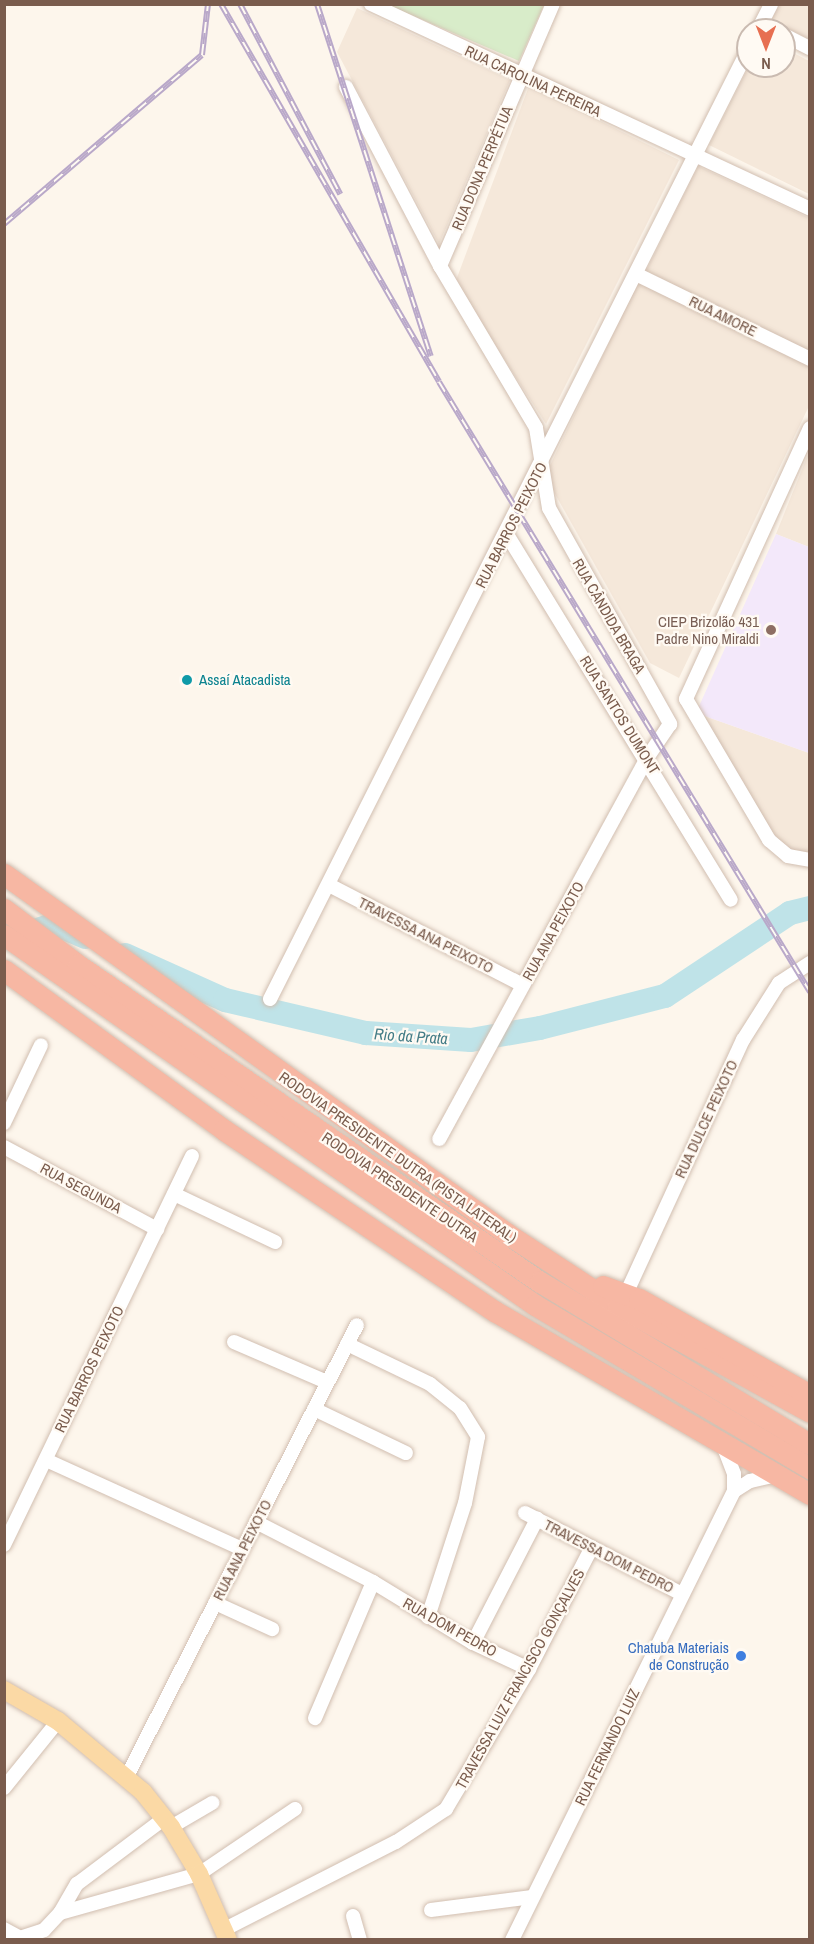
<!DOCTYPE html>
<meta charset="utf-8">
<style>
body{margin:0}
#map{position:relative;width:814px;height:1944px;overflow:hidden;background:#fdf6ec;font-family:"Archivo Narrow",sans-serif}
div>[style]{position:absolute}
.residential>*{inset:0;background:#f5e8da}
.education>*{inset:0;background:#f3e8fa}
.green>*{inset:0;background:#d8ecc9}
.river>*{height:24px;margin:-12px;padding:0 12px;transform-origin:12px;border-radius:12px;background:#bfe3e8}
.roads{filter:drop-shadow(0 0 2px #d1beb0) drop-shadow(0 0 2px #d1beb0)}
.minor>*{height:14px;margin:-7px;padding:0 7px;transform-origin:7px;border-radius:7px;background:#fff}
.major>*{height:18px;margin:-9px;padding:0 9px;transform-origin:9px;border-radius:9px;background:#fbd9a5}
.highway>*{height:21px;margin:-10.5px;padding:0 10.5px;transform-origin:10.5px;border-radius:10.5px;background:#f7b7a3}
.rail>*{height:6px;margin-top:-3px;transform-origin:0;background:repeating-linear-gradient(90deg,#fffaf3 0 11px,#b9a8c9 0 22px);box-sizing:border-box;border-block:2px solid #b9a8c9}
.dots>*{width:16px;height:16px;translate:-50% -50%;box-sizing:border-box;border:3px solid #fffaf3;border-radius:50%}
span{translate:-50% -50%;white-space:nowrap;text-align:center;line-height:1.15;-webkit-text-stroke:4.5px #fffaf3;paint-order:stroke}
.street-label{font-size:15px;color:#7a5c4d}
.education-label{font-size:15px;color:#785e54}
.right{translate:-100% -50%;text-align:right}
.culture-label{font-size:15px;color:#0d838f}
.left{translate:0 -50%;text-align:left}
.shop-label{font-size:15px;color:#366cbe}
.water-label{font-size:16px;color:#437c86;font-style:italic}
.frame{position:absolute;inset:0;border:6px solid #7a5c4d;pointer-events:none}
.north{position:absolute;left:736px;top:18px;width:60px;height:60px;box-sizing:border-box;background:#fffaf3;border:2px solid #cabbb1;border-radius:50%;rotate:180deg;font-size:16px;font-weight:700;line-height:24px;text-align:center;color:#7a5c4d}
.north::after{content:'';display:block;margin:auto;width:21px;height:27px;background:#e76f51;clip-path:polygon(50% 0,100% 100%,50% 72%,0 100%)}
</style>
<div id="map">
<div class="residential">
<i style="clip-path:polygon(776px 5px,809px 5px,809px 39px,769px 19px)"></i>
<i style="clip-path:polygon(357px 8px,510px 80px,439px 244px,337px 52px)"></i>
<i style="clip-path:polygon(784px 48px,809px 61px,809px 194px,709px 145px,749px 66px,784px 66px)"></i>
<i style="clip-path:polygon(529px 86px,679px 160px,546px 424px,455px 283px)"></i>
<i style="clip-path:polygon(698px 166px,809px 218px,809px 352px,646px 271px)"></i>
<i style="clip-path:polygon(638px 282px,809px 366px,809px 406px,679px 678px,650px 663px,545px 476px)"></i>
<i style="clip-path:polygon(809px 452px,809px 547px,776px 534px)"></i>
<i style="clip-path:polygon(696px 713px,809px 753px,809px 853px,797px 854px,778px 846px)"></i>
</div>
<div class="education">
<i style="clip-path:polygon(776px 534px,809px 547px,809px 753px,696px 713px)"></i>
</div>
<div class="green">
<i style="clip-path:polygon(388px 5px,544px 5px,519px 61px)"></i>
</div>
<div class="river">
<i style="left:14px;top:938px;width:43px;rotate:-18.9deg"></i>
<i style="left:55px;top:924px;width:33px;rotate:23deg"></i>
<i style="left:125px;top:955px;width:110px;rotate:24.2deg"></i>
<i style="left:225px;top:1000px;width:145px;rotate:13.2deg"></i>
<i style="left:366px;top:1033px;width:105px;rotate:3.8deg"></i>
<i style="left:471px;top:1040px;width:70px;rotate:-9.9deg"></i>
<i style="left:540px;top:1028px;width:129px;rotate:-14.4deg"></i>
<i style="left:665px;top:996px;width:150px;rotate:-33.6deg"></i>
<i style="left:790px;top:913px;width:21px;rotate:-14deg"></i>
</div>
<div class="roads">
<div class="minor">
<i style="left:371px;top:4px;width:485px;rotate:25deg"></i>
<i style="left:758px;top:30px;width:29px;rotate:-63deg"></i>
<i style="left:784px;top:35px;width:29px;rotate:27deg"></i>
<i style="left:346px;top:87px;width:202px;rotate:62.3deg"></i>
<i style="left:440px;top:266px;width:188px;rotate:59.3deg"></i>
<i style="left:536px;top:428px;width:81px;rotate:80.8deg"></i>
<i style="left:549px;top:508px;width:248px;rotate:60.7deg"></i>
<i style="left:670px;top:724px;width:41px;rotate:124.1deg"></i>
<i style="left:647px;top:758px;width:434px;rotate:118.6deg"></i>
<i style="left:440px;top:266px;width:285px;rotate:-66.7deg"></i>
<i style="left:636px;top:274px;width:194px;rotate:26deg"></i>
<i style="left:810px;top:428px;width:298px;rotate:114.6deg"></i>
<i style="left:686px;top:699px;width:164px;rotate:59.5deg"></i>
<i style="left:769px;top:840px;width:25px;rotate:40deg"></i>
<i style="left:788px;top:856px;width:22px;rotate:10deg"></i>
<i style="left:506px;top:533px;width:430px;rotate:58.5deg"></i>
<i style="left:329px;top:885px;width:218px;rotate:27.3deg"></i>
<i style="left:270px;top:999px;width:1063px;rotate:-63.27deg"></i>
<i style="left:4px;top:1123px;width:86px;rotate:-64.6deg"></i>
<i style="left:4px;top:1147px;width:174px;rotate:28.2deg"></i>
<i style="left:174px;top:1194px;width:112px;rotate:25.4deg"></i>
<i style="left:626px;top:1294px;width:280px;rotate:-65.3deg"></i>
<i style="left:743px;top:1040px;width:67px;rotate:-57.7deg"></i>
<i style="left:779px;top:983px;width:37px;rotate:-33deg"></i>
<i style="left:234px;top:1342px;width:101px;rotate:23.3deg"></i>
<i style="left:347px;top:1344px;width:92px;rotate:25.7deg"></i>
<i style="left:430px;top:1384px;width:38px;rotate:39deg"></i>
<i style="left:460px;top:1408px;width:34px;rotate:58deg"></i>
<i style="left:478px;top:1437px;width:67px;rotate:101.1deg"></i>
<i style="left:465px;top:1503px;width:120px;rotate:108deg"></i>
<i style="left:314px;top:1409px;width:102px;rotate:25.6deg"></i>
<i style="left:723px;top:1445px;width:31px;rotate:69deg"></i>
<i style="left:734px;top:1474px;width:17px;rotate:90deg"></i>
<i style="left:46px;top:1460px;width:215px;rotate:24.4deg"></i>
<i style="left:525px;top:1513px;width:174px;rotate:27.3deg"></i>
<i style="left:256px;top:1522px;width:131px;rotate:27.1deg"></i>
<i style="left:373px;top:1582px;width:148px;rotate:113.1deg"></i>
<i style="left:4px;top:1545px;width:432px;rotate:-64.2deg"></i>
<i style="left:373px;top:1582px;width:117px;rotate:31.4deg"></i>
<i style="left:473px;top:1643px;width:62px;rotate:24.9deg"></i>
<i style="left:215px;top:1603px;width:63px;rotate:24.5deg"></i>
<i style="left:473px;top:1643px;width:140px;rotate:-62.7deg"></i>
<i style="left:127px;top:1776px;width:506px;rotate:-62.98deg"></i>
<i style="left:4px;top:1788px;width:86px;rotate:-51.1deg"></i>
<i style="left:171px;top:1827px;width:48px;rotate:-30.3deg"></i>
<i style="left:431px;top:1910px;width:102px;rotate:-7.3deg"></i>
<i style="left:60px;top:1913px;width:144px;rotate:-15.7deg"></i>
<i style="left:199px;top:1874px;width:116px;rotate:-34.1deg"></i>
<i style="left:353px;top:1916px;width:25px;rotate:74deg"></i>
<i style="left:4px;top:1929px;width:18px;rotate:29deg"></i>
<i style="left:20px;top:1938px;width:25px;rotate:-18deg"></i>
<i style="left:44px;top:1930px;width:23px;rotate:-47deg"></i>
<i style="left:60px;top:1913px;width:34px;rotate:-60deg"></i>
<i style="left:77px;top:1884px;width:110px;rotate:-36.9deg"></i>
<i style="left:225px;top:1929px;width:192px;rotate:-27deg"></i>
<i style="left:396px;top:1842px;width:60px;rotate:-33.4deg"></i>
<i style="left:446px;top:1809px;width:163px;rotate:-59.3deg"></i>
<i style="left:529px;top:1669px;width:137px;rotate:-62.7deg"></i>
<i style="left:512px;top:1940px;width:501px;rotate:-63.69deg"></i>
<i style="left:734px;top:1491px;width:19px;rotate:-32deg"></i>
<i style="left:750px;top:1481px;width:26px;rotate:-13deg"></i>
</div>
<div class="major">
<i style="left:4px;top:1690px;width:62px;rotate:29.9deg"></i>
<i style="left:58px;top:1721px;width:111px;rotate:39.9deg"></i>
<i style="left:143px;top:1792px;width:45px;rotate:51.3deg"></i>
<i style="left:171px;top:1827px;width:55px;rotate:59.2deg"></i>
<i style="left:199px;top:1874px;width:72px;rotate:66.3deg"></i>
</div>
<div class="highway">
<i style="left:4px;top:874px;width:621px;rotate:35.56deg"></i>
<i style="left:509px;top:1235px;width:130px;rotate:33.1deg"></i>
<i style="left:618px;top:1306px;width:219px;rotate:28.9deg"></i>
<i style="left:4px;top:909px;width:93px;rotate:37.1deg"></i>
<i style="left:78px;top:965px;width:560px;rotate:34.46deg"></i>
<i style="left:540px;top:1282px;width:315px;rotate:31deg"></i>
<i style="left:4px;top:935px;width:647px;rotate:34.87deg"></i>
<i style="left:535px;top:1305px;width:320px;rotate:30.7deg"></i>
<i style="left:4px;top:970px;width:272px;rotate:36deg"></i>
<i style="left:224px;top:1130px;width:327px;rotate:33.8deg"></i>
<i style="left:496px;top:1312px;width:363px;rotate:30.1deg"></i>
<i style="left:603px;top:1286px;width:38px;rotate:20deg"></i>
<i style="left:639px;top:1299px;width:196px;rotate:29.3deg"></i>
</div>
</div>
<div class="rail">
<i style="left:221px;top:4px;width:436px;rotate:60deg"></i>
<i style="left:439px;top:382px;width:714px;rotate:58.69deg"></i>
<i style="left:240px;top:4px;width:215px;rotate:62.2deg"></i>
<i style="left:317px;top:4px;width:370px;rotate:72.1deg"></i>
<i style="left:4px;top:224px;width:260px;rotate:-40.5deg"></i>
<i style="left:202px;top:55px;width:51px;rotate:-83.3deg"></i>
</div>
<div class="dots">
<i style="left:771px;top:630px;background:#8d6e63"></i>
<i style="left:187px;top:680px;background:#0f9aa8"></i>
<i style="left:741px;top:1656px;background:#3f7fe0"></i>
</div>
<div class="street-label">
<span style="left:533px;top:81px;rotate:25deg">RUA CAROLINA PEREIRA</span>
<span style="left:482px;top:168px;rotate:-67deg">RUA DONA PERPÉTUA</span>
<span style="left:723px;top:316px;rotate:26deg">RUA AMORE</span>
<span style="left:511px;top:525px;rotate:-63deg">RUA BARROS PEIXOTO</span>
<span style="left:609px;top:616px;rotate:60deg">RUA CÂNDIDA BRAGA</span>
<span style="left:620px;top:715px;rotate:58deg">RUA SANTOS DUMONT</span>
<span style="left:553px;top:931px;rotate:-61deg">RUA ANA PEIXOTO</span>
<span style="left:426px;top:935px;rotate:27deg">TRAVESSA ANA PEIXOTO</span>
<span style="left:706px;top:1119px;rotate:-65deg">RUA DULCE PEIXOTO</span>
<span style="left:398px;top:1157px;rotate:35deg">RODOVIA PRESIDENTE DUTRA (PISTA LATERAL)</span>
<span style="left:400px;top:1187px;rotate:34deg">RODOVIA PRESIDENTE DUTRA</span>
<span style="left:81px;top:1188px;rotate:28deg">RUA SEGUNDA</span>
<span style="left:89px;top:1369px;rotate:-64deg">RUA BARROS PEIXOTO</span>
<span style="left:242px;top:1550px;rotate:-63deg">RUA ANA PEIXOTO</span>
<span style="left:609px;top:1556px;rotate:27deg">TRAVESSA DOM PEDRO</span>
<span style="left:450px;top:1627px;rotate:29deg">RUA DOM PEDRO</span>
<span style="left:520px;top:1679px;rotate:-61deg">TRAVESSA LUIZ FRANCISCO GONÇALVES</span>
<span style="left:607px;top:1747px;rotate:-64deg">RUA FERNANDO LUIZ</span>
</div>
<div class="education-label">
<span class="right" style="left:759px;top:630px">CIEP Brizolão 431<br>Padre Nino Miraldi</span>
</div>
<div class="culture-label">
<span class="left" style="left:199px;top:680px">Assaí Atacadista</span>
</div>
<div class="shop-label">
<span class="right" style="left:729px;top:1656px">Chatuba Materiais<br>de Construção</span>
</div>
<div class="water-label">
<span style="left:411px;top:1036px;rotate:4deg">Rio da Prata</span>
</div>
<div class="frame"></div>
<div class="north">N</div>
</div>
